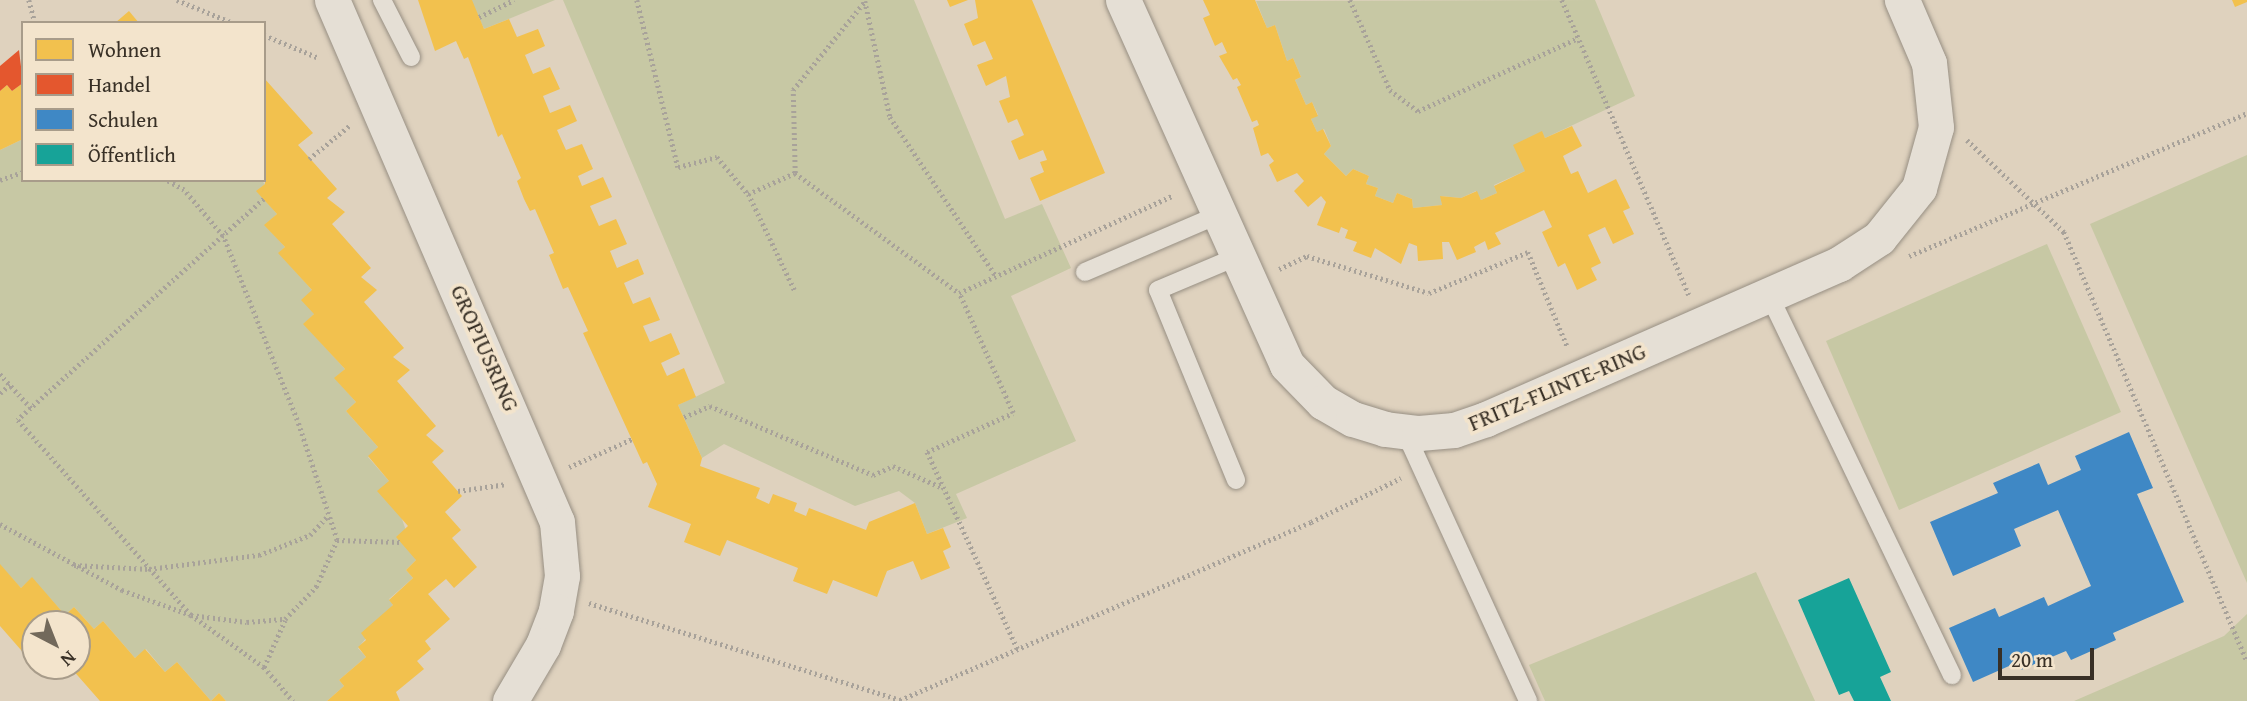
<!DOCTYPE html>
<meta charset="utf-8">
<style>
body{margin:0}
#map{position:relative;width:2247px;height:701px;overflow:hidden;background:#dfd2be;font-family:"Gentium Book Plus",serif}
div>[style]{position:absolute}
.green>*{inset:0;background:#c7c8a4}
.homes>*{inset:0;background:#f2c14e}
.shops>*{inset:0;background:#e4572e}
.schools>*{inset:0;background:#3f88c5}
.public>*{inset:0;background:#17a398}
.path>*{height:4.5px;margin-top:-2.25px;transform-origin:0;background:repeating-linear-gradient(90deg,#a8a29a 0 2px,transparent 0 5.5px)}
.roads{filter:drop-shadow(0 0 2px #978f83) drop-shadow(0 0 2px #978f83)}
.service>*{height:18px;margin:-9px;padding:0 9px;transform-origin:9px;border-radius:9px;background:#e5dfd5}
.minor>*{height:35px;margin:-17.5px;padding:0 17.5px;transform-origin:17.5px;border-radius:17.5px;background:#e5dfd5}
span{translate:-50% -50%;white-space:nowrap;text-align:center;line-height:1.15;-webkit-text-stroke:7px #f3e4cc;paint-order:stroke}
.street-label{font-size:23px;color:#383026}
.legend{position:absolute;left:21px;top:21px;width:245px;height:161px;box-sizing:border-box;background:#f3e4cc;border:2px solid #a89c8a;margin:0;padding:9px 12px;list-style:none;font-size:21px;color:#383026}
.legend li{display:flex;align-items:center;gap:14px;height:35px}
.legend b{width:35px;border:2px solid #a89c8a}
.north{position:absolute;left:21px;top:610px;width:70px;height:70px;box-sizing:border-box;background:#f3e4cc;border:2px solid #a89c8a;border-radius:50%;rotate:138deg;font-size:19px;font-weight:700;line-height:28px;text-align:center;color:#383026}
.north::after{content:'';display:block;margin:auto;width:24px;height:32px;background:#72695b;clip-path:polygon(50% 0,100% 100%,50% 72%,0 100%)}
.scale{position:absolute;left:1998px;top:648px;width:96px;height:32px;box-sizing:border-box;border:4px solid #383026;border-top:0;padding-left:9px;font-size:21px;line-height:24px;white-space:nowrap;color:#383026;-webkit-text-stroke:5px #f3e4cc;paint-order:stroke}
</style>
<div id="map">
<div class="green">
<i style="clip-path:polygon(471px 0,555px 0,484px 29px)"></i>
<i style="clip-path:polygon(563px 0,914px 0,1005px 219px,1042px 204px,1071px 268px,1011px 296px,1076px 441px,956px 494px,967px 518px,927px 534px,915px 503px,899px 491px,855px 506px,724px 444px,702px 458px,678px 405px,725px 383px)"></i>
<i style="clip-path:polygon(1595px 0,1635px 96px,1545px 138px,1542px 132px,1525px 171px,1494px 185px,1497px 193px,1481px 200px,1476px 191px,1461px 198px,1441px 196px,1442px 205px,1413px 208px,1412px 199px,1397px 193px,1393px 203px,1375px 196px,1378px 188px,1366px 184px,1369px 176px,1353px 169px,1346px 176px,1324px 154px,1331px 146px,1324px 129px,1317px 132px,1311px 119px,1318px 115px,1312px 102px,1306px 105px,1295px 80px,1301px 77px,1293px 58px,1287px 61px,1275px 25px,1267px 28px,1256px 1px)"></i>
<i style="clip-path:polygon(23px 139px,23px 180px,261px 180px,265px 184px,257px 191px,277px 214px,265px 225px,285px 247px,279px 253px,312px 290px,314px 314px,304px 324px,345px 369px,335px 378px,356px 402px,346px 411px,378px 447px,368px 457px,389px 481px,416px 560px,406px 570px,413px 578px,389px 599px,393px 605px,358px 648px,366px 657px,339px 680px,344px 686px,327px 701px,226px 701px,219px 693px,211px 701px,177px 662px,165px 672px,146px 649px,135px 658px,103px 621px,94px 629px,74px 607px,65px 615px,32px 578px,21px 588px,0 565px,0 150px)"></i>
<i style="clip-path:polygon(2247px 155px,2247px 583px,2090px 224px)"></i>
<i style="clip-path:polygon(2047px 244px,2121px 412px,1899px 510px,1826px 341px)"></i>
<i style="clip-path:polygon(1756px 572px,1815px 701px,1545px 701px,1529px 665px)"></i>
<i style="clip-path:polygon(2247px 614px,2247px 701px,2074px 701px,2224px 636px)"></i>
</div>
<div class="homes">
<i style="clip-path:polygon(418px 0,472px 0,484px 29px,509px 19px,517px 37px,538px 29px,545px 46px,525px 55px,533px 74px,550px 67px,560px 89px,543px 96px,550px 113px,570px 105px,577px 121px,557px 130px,566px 150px,582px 144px,593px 169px,578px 176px,582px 186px,603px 177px,612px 197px,590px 206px,599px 226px,616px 219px,627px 244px,610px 251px,617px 268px,638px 259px,644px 274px,624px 283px,633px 304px,650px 297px,660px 320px,643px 326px,650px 342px,671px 333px,680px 354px,661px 363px,667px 376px,684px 368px,696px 397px,678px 405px,702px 458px,700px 466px,760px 488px,756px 498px,769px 504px,773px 494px,797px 503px,794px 511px,806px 516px,809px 508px,866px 530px,869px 522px,915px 503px,927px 534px,943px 528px,951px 547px,943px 551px,950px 568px,921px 580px,913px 561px,887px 571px,877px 597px,833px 580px,827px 594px,793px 581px,798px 568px,727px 540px,720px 556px,684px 542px,691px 524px,648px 507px,657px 484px,647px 462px,643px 464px,583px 333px,588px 331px,568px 287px,563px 289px,549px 255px,554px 253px,535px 209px,530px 211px,524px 199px,517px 181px,521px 178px,502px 134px,498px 137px,468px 57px,464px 59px,456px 41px,435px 51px)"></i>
<i style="clip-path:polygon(947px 0,968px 0,950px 7px)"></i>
<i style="clip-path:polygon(975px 0,1032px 0,1105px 173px,1040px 201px,1030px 178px,1044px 172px,1040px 162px,1047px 160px,1043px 150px,1019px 160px,1011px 141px,1024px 135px,1017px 119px,1008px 123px,999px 101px,1010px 97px,1006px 76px,986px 86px,977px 65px,993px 59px,985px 41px,973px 46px,964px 24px,978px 18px)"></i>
<i style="clip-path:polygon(1203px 0,1255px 0,1267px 28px,1275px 25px,1287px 61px,1293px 58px,1301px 77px,1295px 80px,1306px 105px,1312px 102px,1318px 116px,1311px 119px,1317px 132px,1323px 129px,1331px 146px,1324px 154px,1346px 176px,1353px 169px,1369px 176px,1366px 184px,1378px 188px,1375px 196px,1393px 203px,1397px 193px,1412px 199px,1413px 208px,1442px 205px,1440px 196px,1461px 198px,1477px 191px,1481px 200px,1497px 193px,1494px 186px,1525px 171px,1513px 145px,1542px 131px,1545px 138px,1572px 126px,1582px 146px,1563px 156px,1571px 174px,1578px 171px,1588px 193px,1616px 179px,1630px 208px,1623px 211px,1634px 234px,1613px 244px,1605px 227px,1588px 235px,1601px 263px,1591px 268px,1597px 280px,1577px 290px,1565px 263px,1558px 267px,1542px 232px,1552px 227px,1544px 210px,1495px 233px,1501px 244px,1488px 250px,1485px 241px,1474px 247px,1476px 252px,1457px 260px,1449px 242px,1442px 242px,1443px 259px,1418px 261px,1417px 246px,1409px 243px,1401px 264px,1375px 248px,1371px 258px,1353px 251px,1357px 242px,1345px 238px,1348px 230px,1341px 227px,1339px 233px,1317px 225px,1326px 202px,1321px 196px,1308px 207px,1294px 191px,1304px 181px,1297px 173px,1277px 182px,1269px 165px,1274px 161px,1268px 153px,1261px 156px,1253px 128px,1259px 125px,1257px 120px,1252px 122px,1237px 87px,1241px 85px,1237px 78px,1233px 80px,1219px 56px,1227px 53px,1222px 42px,1215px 46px,1203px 18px,1210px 15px)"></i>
<i style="clip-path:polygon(2232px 0,2247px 0,2247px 2px,2235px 7px)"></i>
<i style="clip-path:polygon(129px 11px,139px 23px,115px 23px)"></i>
<i style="clip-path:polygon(264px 78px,313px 133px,298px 145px,337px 189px,327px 198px,345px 212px,332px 224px,371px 268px,361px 277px,377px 290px,364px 302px,404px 348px,393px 357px,410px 370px,397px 381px,436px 426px,426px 435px,444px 451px,432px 462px,462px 496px,445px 512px,461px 530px,452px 538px,477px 567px,454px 588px,446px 579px,428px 594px,450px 619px,425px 641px,431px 649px,417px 661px,424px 669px,396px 692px,400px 701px,327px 701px,344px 686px,339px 680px,366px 657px,358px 647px,366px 640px,361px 633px,393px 605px,389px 600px,413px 578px,406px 570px,416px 560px,396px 537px,408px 526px,377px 491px,389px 481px,368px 456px,378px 447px,346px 411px,356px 402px,334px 378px,345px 369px,303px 324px,314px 314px,301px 300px,312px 290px,278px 253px,285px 247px,264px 225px,277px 214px,256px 191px,265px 184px)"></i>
<i style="clip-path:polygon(23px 83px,23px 139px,0 150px,0 91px,7px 85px,12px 91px)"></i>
<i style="clip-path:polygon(0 564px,21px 588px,32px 577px,65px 615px,74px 607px,94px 629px,103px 621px,135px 658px,145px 649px,165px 672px,177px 662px,211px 701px,219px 693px,226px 701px,100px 701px,71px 668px,62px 676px,53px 666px,77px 666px,77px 624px,35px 624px,35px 666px,0 626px)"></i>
</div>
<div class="shops">
<i style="clip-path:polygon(19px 50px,23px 83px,12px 91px,7px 85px,0 91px,0 66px)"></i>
</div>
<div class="schools">
<i style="clip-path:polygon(2129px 432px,2153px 488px,2137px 494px,2184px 602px,2113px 633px,2116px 640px,2071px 660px,2066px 651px,2021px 670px,2018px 662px,1973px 682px,1949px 628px,1995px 608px,1999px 617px,2044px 597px,2048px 606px,2091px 586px,2058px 510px,2014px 529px,2021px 546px,1953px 576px,1930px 522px,1998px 493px,1993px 483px,2039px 463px,2048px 485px,2081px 470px,2075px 456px)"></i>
</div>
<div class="public">
<i style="clip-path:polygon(1849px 578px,1891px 672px,1880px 677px,1891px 701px,1854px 701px,1849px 691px,1839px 695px,1798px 600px)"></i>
</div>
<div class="path">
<i style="left:29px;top:0;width:24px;rotate:75deg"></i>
<i style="left:177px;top:0;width:61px;rotate:22.3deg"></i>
<i style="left:637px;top:0;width:172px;rotate:76.2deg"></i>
<i style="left:678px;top:167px;width:40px;rotate:-14.4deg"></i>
<i style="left:717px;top:157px;width:48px;rotate:50deg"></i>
<i style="left:1350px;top:0;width:98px;rotate:66deg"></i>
<i style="left:1390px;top:90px;width:35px;rotate:37deg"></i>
<i style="left:1418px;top:111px;width:176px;rotate:-24.5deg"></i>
<i style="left:1562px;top:0;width:321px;rotate:66.7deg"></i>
<i style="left:865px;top:1px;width:119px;rotate:77.8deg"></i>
<i style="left:890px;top:117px;width:191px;rotate:56.3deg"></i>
<i style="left:479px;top:17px;width:39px;rotate:-26deg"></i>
<i style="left:264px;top:35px;width:60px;rotate:22.7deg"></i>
<i style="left:1967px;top:140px;width:134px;rotate:43.5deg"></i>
<i style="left:2064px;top:232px;width:467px;rotate:66.9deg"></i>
<i style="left:309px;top:159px;width:52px;rotate:-39.5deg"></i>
<i style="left:795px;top:173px;width:203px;rotate:36.2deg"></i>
<i style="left:0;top:180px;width:24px;rotate:-19deg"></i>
<i style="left:264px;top:199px;width:331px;rotate:138.1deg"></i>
<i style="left:18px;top:420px;width:261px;rotate:48.4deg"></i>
<i style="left:191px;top:615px;width:90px;rotate:35.5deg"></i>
<i style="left:264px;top:667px;width:45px;rotate:49.5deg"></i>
<i style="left:1909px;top:256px;width:367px;rotate:-22.9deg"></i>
<i style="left:1279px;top:269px;width:31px;rotate:-25deg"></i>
<i style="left:1307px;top:256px;width:127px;rotate:16.9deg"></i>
<i style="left:1429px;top:293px;width:107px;rotate:-22.5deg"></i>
<i style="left:1528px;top:252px;width:104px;rotate:67.4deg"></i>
<i style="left:794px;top:290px;width:106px;rotate:-115.6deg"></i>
<i style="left:748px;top:194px;width:51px;rotate:-24.1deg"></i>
<i style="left:795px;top:173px;width:83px;rotate:-91.4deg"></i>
<i style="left:793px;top:90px;width:114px;rotate:-51deg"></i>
<i style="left:0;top:374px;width:47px;rotate:47.6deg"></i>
<i style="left:0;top:393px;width:13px;rotate:-39deg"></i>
<i style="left:684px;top:417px;width:28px;rotate:-23deg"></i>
<i style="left:710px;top:406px;width:177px;rotate:22.9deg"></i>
<i style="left:873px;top:475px;width:22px;rotate:-24deg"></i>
<i style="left:893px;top:466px;width:55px;rotate:23.7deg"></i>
<i style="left:569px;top:467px;width:69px;rotate:-24deg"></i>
<i style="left:458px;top:491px;width:49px;rotate:-8.1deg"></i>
<i style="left:0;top:524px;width:139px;rotate:28.4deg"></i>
<i style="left:122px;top:590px;width:73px;rotate:19.9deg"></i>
<i style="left:191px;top:615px;width:56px;rotate:7.1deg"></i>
<i style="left:247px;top:622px;width:38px;rotate:-5deg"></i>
<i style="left:285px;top:619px;width:45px;rotate:-45.9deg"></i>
<i style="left:316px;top:587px;width:51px;rotate:-65.9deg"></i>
<i style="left:337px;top:540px;width:126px;rotate:-108.4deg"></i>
<i style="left:297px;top:420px;width:198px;rotate:-111.9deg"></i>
<i style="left:223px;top:236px;width:60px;rotate:-130.3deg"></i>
<i style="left:184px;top:190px;width:21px;rotate:-151deg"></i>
<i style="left:337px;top:540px;width:64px;rotate:1.8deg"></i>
<i style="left:74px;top:565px;width:75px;rotate:3.1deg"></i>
<i style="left:149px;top:569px;width:111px;rotate:-7.3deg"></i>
<i style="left:259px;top:555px;width:55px;rotate:-21.4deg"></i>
<i style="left:310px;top:535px;width:25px;rotate:-47deg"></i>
<i style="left:589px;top:603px;width:326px;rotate:17.3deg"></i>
<i style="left:900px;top:700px;width:448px;rotate:-23.4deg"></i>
<i style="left:1311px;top:522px;width:100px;rotate:-26.1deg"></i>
<i style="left:1017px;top:649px;width:217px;rotate:-114.6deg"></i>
<i style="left:927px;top:452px;width:94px;rotate:-24.4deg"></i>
<i style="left:1013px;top:413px;width:132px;rotate:-114.2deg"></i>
<i style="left:959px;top:293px;width:236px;rotate:-24.5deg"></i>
<i style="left:264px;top:667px;width:51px;rotate:-65.9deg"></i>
</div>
<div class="roads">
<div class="service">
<i style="left:382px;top:0;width:64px;rotate:63deg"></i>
<i style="left:1085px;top:272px;width:145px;rotate:-23.2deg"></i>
<i style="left:1769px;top:295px;width:422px;rotate:64.3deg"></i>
<i style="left:1405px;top:432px;width:296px;rotate:65.4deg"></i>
<i style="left:1236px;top:480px;width:205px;rotate:-112.3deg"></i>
<i style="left:1158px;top:290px;width:85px;rotate:-22.9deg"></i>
</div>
<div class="minor">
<i style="left:332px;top:0;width:568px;rotate:66.68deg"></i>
<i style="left:557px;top:522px;width:54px;rotate:84.7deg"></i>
<i style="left:562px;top:576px;width:36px;rotate:100deg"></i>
<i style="left:556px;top:611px;width:36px;rotate:111deg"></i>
<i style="left:543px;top:645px;width:65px;rotate:120.5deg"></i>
<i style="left:1123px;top:0;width:400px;rotate:65.8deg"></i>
<i style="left:1287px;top:365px;width:52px;rotate:45.8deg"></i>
<i style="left:1323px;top:402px;width:34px;rotate:30deg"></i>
<i style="left:1353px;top:419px;width:34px;rotate:17deg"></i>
<i style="left:1385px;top:429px;width:34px;rotate:7deg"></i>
<i style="left:1419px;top:433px;width:35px;rotate:-5deg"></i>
<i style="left:1454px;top:430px;width:34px;rotate:-19deg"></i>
<i style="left:1486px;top:419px;width:386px;rotate:-23.7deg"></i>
<i style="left:1839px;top:264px;width:48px;rotate:-33deg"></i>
<i style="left:1879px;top:238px;width:64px;rotate:-51.3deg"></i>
<i style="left:1919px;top:188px;width:63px;rotate:-74.4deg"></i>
<i style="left:1936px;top:127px;width:64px;rotate:-96.2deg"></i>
<i style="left:1929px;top:63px;width:69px;rotate:-113.2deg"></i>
</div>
</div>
<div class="street-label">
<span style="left:485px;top:348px;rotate:66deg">GROPIUSRING</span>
<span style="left:1557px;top:387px;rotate:-23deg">FRITZ-FLINTE-RING</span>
</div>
<ul class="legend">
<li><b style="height:19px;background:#f2c14e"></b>Wohnen</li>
<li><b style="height:19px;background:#e4572e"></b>Handel</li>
<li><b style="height:19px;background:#3f88c5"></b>Schulen</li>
<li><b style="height:19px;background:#17a398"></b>Öffentlich</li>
</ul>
<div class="north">N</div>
<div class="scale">20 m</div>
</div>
